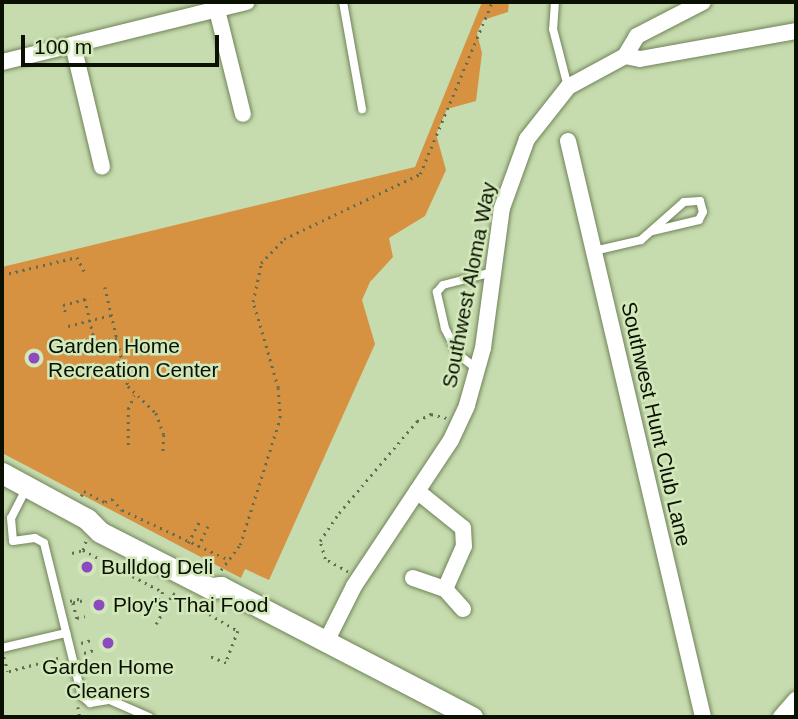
<!DOCTYPE html>
<style>
body{margin:0}
#map{position:relative;width:798px;height:719px;overflow:hidden;background:#c6dbae;font-family:Arial,sans-serif}
div>[style]{position:absolute}
.green>*{inset:0;background:#d69241}
.path>*{height:2.5px;margin-top:-1.25px;transform-origin:0;background:repeating-linear-gradient(90deg,#5f6d51 0 2px,transparent 0 7px)}
.roads{filter:drop-shadow(0 0 2px #708359) drop-shadow(0 0 2px #708359)}
.service>*{height:8px;margin:-4px;padding:0 4px;transform-origin:4px;border-radius:4px;background:#fff}
.minor>*{height:16px;margin:-8px;padding:0 8px;transform-origin:8px;border-radius:8px;background:#fff}
.secondary>*{height:21px;margin:-10.5px;padding:0 10.5px;transform-origin:10.5px;border-radius:10.5px;background:#fff}
.dots>*{width:19px;height:19px;translate:-50% -50%;box-sizing:border-box;border:4px solid #d3e8ba;border-radius:50%}
span{translate:-50% -50%;white-space:nowrap;text-align:center;line-height:1.15;-webkit-text-stroke:5px #d3e8ba;paint-order:stroke}
.street-label{font-size:21px;color:#0a1103}
.poi-label{font-size:21px;color:#0a1103}
.left{translate:0 -50%;text-align:left}
.frame{position:absolute;inset:0;border:4px solid #0a1103;pointer-events:none}
.scale{position:absolute;left:21px;top:35px;width:198px;height:32px;box-sizing:border-box;border:4px solid #0a1103;border-top:0;padding-left:9px;font-size:21px;line-height:24px;white-space:nowrap;color:#0a1103;-webkit-text-stroke:5px #d3e8ba;paint-order:stroke}
</style>
<div id="map">
<div class="green">
<i style="clip-path:polygon(482px 2px,509px 2px,508px 12px,483px 20px,477px 33px,482px 53px,476px 101px,447px 109px,436px 134px,446px 170px,425px 216px,389px 238px,393px 257px,370px 282px,362px 300px,375px 344px,269px 580px,245px 569px,241px 578px,2px 453px,2px 267px,415px 167px)"></i>
</div>
<div class="path">
<i style="left:2px;top:275px;width:77px;rotate:-13.5deg"></i>
<i style="left:77px;top:257px;width:16px;rotate:63deg"></i>
<i style="left:105px;top:287px;width:102px;rotate:76.9deg"></i>
<i style="left:128px;top:386px;width:39px;rotate:44deg"></i>
<i style="left:156px;top:413px;width:23px;rotate:70deg"></i>
<i style="left:164px;top:435px;width:20px;rotate:93deg"></i>
<i style="left:85px;top:299px;width:45px;rotate:77.2deg"></i>
<i style="left:65px;top:312px;width:7px;rotate:-106deg"></i>
<i style="left:63px;top:305px;width:28px;rotate:-15deg"></i>
<i style="left:68px;top:326px;width:44px;rotate:-14.3deg"></i>
<i style="left:74px;top:348px;width:44px;rotate:-13.1deg"></i>
<i style="left:128px;top:445px;width:36px;rotate:-90deg"></i>
<i style="left:128px;top:409px;width:15px;rotate:-67deg"></i>
<i style="left:81px;top:496px;width:6px;rotate:-59deg"></i>
<i style="left:84px;top:491px;width:24px;rotate:28deg"></i>
<i style="left:105px;top:502px;width:8px;rotate:-23deg"></i>
<i style="left:112px;top:499px;width:15px;rotate:48deg"></i>
<i style="left:122px;top:510px;width:116px;rotate:25deg"></i>
<i style="left:188px;top:543px;width:24px;rotate:-62deg"></i>
<i style="left:198px;top:547px;width:23px;rotate:-65deg"></i>
<i style="left:83px;top:550px;width:90px;rotate:27.7deg"></i>
<i style="left:163px;top:592px;width:17px;rotate:107deg"></i>
<i style="left:158px;top:608px;width:5px;rotate:22deg"></i>
<i style="left:72px;top:553px;width:11px;rotate:-15deg"></i>
<i style="left:83px;top:550px;width:10px;rotate:-73deg"></i>
<i style="left:221px;top:570px;width:31px;rotate:-53deg"></i>
<i style="left:240px;top:545px;width:133px;rotate:-72.5deg"></i>
<i style="left:280px;top:418px;width:30px;rotate:-94deg"></i>
<i style="left:278px;top:388px;width:90px;rotate:-106.2deg"></i>
<i style="left:253px;top:302px;width:40px;rotate:-78deg"></i>
<i style="left:261px;top:263px;width:33px;rotate:-46deg"></i>
<i style="left:284px;top:239px;width:151px;rotate:-25.5deg"></i>
<i style="left:420px;top:174px;width:186px;rotate:-67.3deg"></i>
<i style="left:348px;top:572px;width:26px;rotate:-151deg"></i>
<i style="left:325px;top:559px;width:19px;rotate:-106deg"></i>
<i style="left:320px;top:541px;width:34px;rotate:-56deg"></i>
<i style="left:339px;top:513px;width:121px;rotate:-49.7deg"></i>
<i style="left:417px;top:421px;width:16px;rotate:-27deg"></i>
<i style="left:431px;top:414px;width:16px;rotate:14deg"></i>
<i style="left:173px;top:593px;width:75px;rotate:30.3deg"></i>
<i style="left:238px;top:631px;width:34px;rotate:111deg"></i>
<i style="left:226px;top:663px;width:18px;rotate:-158deg"></i>
<i style="left:70px;top:601px;width:12px;rotate:-14deg"></i>
<i style="left:82px;top:601px;width:9px;rotate:167deg"></i>
<i style="left:73px;top:603px;width:16px;rotate:75deg"></i>
<i style="left:77px;top:618px;width:8px;rotate:-14deg"></i>
<i style="left:156px;top:624px;width:35px;rotate:-61deg"></i>
<i style="left:81px;top:643px;width:10px;rotate:-17deg"></i>
<i style="left:84px;top:653px;width:10px;rotate:-17deg"></i>
<i style="left:4px;top:657px;width:15px;rotate:74deg"></i>
<i style="left:2px;top:673px;width:62px;rotate:-14.9deg"></i>
<i style="left:106px;top:673px;width:3px;rotate:18deg"></i>
<i style="left:78px;top:707px;width:10px;rotate:79deg"></i>
</div>
<div class="roads">
<div class="service">
<i style="left:343px;top:2px;width:109px;rotate:79.9deg"></i>
<i style="left:555px;top:2px;width:27px;rotate:94deg"></i>
<i style="left:553px;top:29px;width:60px;rotate:75.5deg"></i>
<i style="left:594px;top:251px;width:48px;rotate:-13.2deg"></i>
<i style="left:641px;top:240px;width:57px;rotate:-41.5deg"></i>
<i style="left:684px;top:202px;width:16px;rotate:-4deg"></i>
<i style="left:700px;top:201px;width:11px;rotate:75deg"></i>
<i style="left:703px;top:212px;width:9px;rotate:117deg"></i>
<i style="left:699px;top:220px;width:47px;rotate:166.6deg"></i>
<i style="left:477px;top:369px;width:24px;rotate:-142deg"></i>
<i style="left:458px;top:354px;width:29px;rotate:-117deg"></i>
<i style="left:445px;top:328px;width:37px;rotate:-103deg"></i>
<i style="left:437px;top:292px;width:9px;rotate:-49deg"></i>
<i style="left:443px;top:285px;width:52px;rotate:-14.6deg"></i>
<i style="left:27px;top:487px;width:35px;rotate:117deg"></i>
<i style="left:11px;top:518px;width:23px;rotate:85deg"></i>
<i style="left:13px;top:541px;width:22px;rotate:-8deg"></i>
<i style="left:35px;top:538px;width:10px;rotate:29deg"></i>
<i style="left:44px;top:543px;width:158px;rotate:76.1deg"></i>
<i style="left:82px;top:696px;width:11px;rotate:41deg"></i>
<i style="left:90px;top:703px;width:20px;rotate:-9deg"></i>
<i style="left:110px;top:700px;width:43px;rotate:23.6deg"></i>
<i style="left:2px;top:648px;width:66px;rotate:-13.2deg"></i>
</div>
<div class="minor">
<i style="left:217px;top:10px;width:107px;rotate:76deg"></i>
<i style="left:73px;top:45px;width:125px;rotate:76.6deg"></i>
<i style="left:625px;top:56px;width:15px;rotate:11deg"></i>
<i style="left:640px;top:59px;width:158px;rotate:-10.2deg"></i>
<i style="left:2px;top:62px;width:252px;rotate:-13.8deg"></i>
<i style="left:568px;top:141px;width:592px;rotate:76.81deg"></i>
<i style="left:417px;top:491px;width:59px;rotate:38.8deg"></i>
<i style="left:463px;top:528px;width:18px;rotate:87deg"></i>
<i style="left:464px;top:546px;width:47px;rotate:113.8deg"></i>
<i style="left:413px;top:578px;width:34px;rotate:19deg"></i>
<i style="left:445px;top:589px;width:27px;rotate:48deg"></i>
<i style="left:327px;top:640px;width:60px;rotate:-63.4deg"></i>
<i style="left:354px;top:586px;width:175px;rotate:-56.4deg"></i>
<i style="left:451px;top:440px;width:38px;rotate:-65deg"></i>
<i style="left:467px;top:405px;width:59px;rotate:-74.3deg"></i>
<i style="left:483px;top:348px;width:141px;rotate:-82.3deg"></i>
<i style="left:502px;top:208px;width:73px;rotate:-70.1deg"></i>
<i style="left:527px;top:139px;width:66px;rotate:-51.7deg"></i>
<i style="left:568px;top:87px;width:65px;rotate:-28.5deg"></i>
<i style="left:625px;top:56px;width:23px;rotate:-59deg"></i>
<i style="left:637px;top:36px;width:74px;rotate:-27.3deg"></i>
<i style="left:781px;top:717px;width:23px;rotate:-49deg"></i>
</div>
<div class="secondary">
<i style="left:2px;top:473px;width:97px;rotate:28.4deg"></i>
<i style="left:87px;top:519px;width:18px;rotate:45deg"></i>
<i style="left:100px;top:532px;width:123px;rotate:27deg"></i>
<i style="left:210px;top:588px;width:11px;rotate:-5deg"></i>
<i style="left:221px;top:587px;width:283px;rotate:27.4deg"></i>
</div>
</div>
<div class="dots">
<i style="left:34px;top:358px;background:#8d4abf"></i>
<i style="left:87px;top:567px;background:#8d4abf"></i>
<i style="left:99px;top:605px;background:#8d4abf"></i>
<i style="left:108px;top:643px;background:#8d4abf"></i>
</div>
<div class="street-label">
<span style="left:469px;top:285px;rotate:-79deg">Southwest Aloma Way</span>
<span style="left:656px;top:424px;rotate:77deg">Southwest Hunt Club Lane</span>
</div>
<div class="poi-label">
<span class="left" style="left:48px;top:358px">Garden Home<br>Recreation Center</span>
<span class="left" style="left:101px;top:567px">Bulldog Deli</span>
<span class="left" style="left:113px;top:605px">Ploy's Thai Food</span>
<span style="left:108px;top:679px">Garden Home<br>Cleaners</span>
</div>
<div class="frame"></div>
<div class="scale">100 m</div>
</div>
